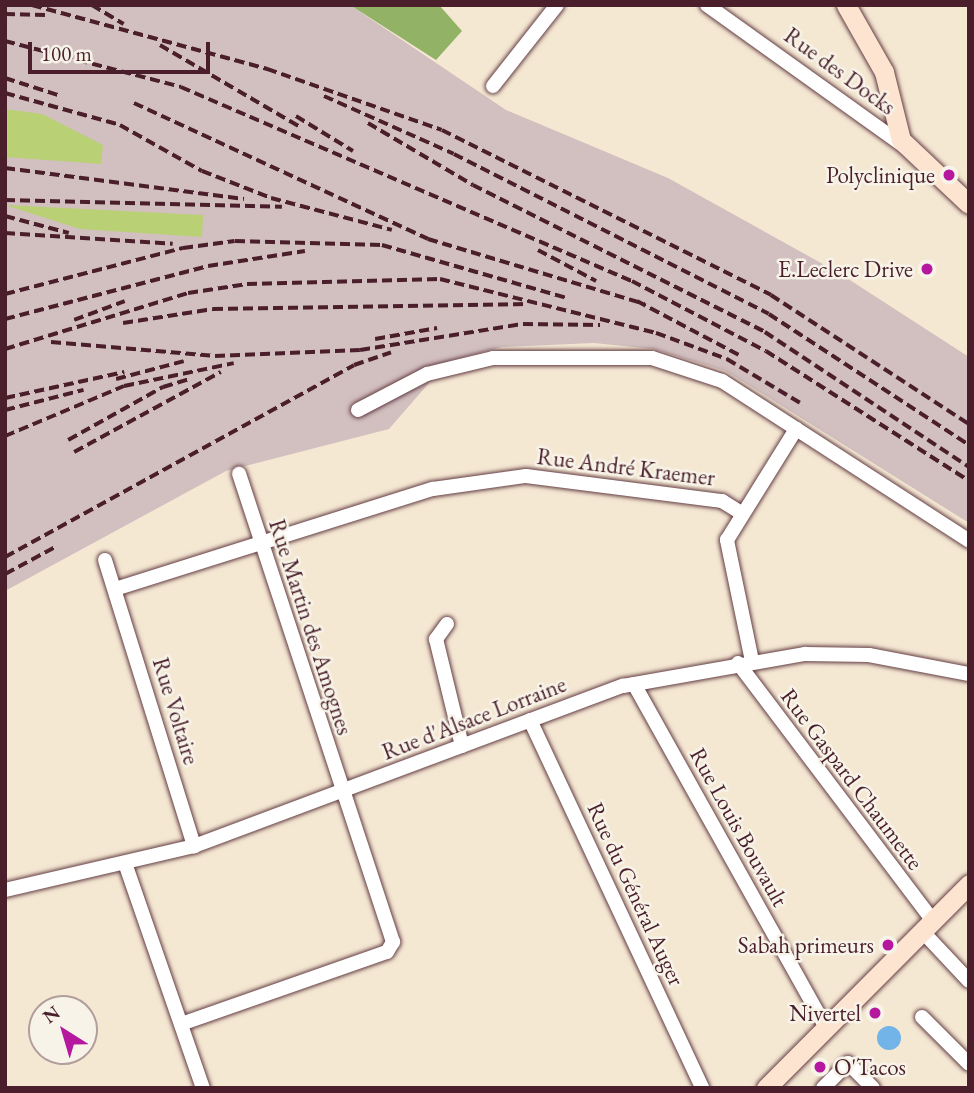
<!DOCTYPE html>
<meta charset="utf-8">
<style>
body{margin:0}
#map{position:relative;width:974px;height:1093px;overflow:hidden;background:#f5e8d3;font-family:"EB Garamond",serif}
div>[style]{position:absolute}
.industrial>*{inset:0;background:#d2bfbf}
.green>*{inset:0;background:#b9d075}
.forest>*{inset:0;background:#92b266}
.water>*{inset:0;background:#72b4e7}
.round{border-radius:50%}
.roads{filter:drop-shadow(0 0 2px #643d44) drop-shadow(0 0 2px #643d44)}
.street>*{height:14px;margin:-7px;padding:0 7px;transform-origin:7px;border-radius:7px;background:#fff}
.secondary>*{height:19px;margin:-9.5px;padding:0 9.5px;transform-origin:9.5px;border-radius:9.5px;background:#fde4d0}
.rail>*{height:3.5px;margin-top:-1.75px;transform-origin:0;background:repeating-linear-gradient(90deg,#4a1f2b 0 10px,transparent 0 15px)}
.dots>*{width:19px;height:19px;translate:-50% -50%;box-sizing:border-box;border:4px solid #f7f3e8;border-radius:50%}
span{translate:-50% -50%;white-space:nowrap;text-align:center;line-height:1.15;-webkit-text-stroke:5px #f7f3e8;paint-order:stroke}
.street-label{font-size:23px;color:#4a1f2b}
.poi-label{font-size:23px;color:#4a1f2b}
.right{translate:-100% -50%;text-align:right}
.left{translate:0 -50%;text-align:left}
.frame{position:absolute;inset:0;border:7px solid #4a1f2b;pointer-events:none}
.north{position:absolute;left:28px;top:995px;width:70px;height:70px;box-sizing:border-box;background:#f7f3e8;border:2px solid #b29e9c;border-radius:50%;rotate:323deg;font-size:19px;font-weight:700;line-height:28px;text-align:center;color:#4a1f2b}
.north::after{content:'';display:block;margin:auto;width:24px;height:32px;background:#b5179e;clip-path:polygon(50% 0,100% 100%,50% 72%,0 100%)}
.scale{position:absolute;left:28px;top:42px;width:182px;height:32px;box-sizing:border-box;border:4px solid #4a1f2b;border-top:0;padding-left:9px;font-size:21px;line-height:24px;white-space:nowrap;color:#4a1f2b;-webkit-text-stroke:5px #f7f3e8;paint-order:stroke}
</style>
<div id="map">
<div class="industrial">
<i style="clip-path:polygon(5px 5px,350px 5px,506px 110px,668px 178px,839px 273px,969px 357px,969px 523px,726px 371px,653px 349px,594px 343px,502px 347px,448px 361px,389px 429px,226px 471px,5px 591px)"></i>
</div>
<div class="green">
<i style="clip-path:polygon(5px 109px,42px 114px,103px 145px,101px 164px,5px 157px)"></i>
<i style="clip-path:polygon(5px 205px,203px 215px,202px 237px,80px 229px)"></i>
</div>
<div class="forest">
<i style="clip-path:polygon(350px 5px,439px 5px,462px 31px,436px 60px)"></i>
</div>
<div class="water">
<i class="round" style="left:877px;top:1026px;width:24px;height:24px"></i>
</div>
<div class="roads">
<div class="street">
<i style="left:707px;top:5px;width:244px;rotate:35.6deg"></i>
<i style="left:493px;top:86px;width:103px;rotate:-51.7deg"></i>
<i style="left:358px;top:410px;width:78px;rotate:-27.6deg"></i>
<i style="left:427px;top:374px;width:68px;rotate:-13.6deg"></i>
<i style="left:493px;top:358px;width:159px"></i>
<i style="left:652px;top:358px;width:74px;rotate:18.2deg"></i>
<i style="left:722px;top:381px;width:294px;rotate:32.9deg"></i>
<i style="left:105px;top:560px;width:300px;rotate:72.7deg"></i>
<i style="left:115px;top:589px;width:333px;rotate:-17.5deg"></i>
<i style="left:433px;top:489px;width:94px;rotate:-8deg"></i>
<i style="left:526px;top:476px;width:198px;rotate:7.3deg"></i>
<i style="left:722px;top:501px;width:22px;rotate:32deg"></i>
<i style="left:447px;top:624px;width:19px;rotate:126deg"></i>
<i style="left:436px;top:639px;width:110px;rotate:76.3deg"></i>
<i style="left:752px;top:661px;width:124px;rotate:-101.7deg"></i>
<i style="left:727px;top:540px;width:131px;rotate:-58.1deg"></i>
<i style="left:738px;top:663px;width:325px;rotate:52.9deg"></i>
<i style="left:634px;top:684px;width:393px;rotate:60.8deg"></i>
<i style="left:530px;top:720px;width:406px;rotate:64.9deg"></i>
<i style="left:126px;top:866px;width:235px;rotate:70.9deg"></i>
<i style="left:5px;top:890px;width:194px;rotate:-13.1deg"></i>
<i style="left:194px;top:846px;width:458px;rotate:-20.5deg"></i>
<i style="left:623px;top:686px;width:185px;rotate:-10deg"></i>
<i style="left:805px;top:654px;width:64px;rotate:0.9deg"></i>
<i style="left:869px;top:655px;width:102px;rotate:10.8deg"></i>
<i style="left:923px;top:932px;width:67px;rotate:46.8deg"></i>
<i style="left:922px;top:1017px;width:66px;rotate:45deg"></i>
<i style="left:184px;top:1023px;width:215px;rotate:-19.3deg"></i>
<i style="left:387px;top:952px;width:12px;rotate:-59deg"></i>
<i style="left:393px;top:942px;width:493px;rotate:-108.2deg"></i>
<i style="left:823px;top:1088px;width:35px;rotate:-45deg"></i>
<i style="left:848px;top:1063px;width:35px;rotate:45deg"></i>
</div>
<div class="secondary">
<i style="left:846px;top:5px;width:77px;rotate:60.4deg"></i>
<i style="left:884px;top:72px;width:70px;rotate:76deg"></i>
<i style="left:901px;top:140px;width:93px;rotate:43.3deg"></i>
<i style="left:766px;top:1088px;width:288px;rotate:-45.1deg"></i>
</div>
</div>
<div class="rail">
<i style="left:32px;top:5px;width:244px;rotate:15.2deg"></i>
<i style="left:267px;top:69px;width:185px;rotate:19.2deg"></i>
<i style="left:442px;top:130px;width:368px;rotate:26.6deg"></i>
<i style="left:771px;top:295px;width:236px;rotate:33.1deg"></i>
<i style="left:92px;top:5px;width:37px;rotate:31deg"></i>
<i style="left:5px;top:14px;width:40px;rotate:1.4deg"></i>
<i style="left:5px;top:41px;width:182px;rotate:14.6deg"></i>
<i style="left:181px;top:87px;width:491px;rotate:23.3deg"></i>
<i style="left:632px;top:281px;width:151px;rotate:27.6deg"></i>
<i style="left:766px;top:351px;width:241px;rotate:32.6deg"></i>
<i style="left:160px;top:45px;width:164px;rotate:30.3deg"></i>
<i style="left:5px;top:78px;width:56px;rotate:17.8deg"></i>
<i style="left:5px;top:93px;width:119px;rotate:15.5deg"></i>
<i style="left:120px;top:125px;width:94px;rotate:29.3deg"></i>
<i style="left:202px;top:171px;width:74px;rotate:21.4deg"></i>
<i style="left:271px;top:198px;width:125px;rotate:14.8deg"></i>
<i style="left:324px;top:96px;width:142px;rotate:24deg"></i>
<i style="left:454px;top:154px;width:353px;rotate:26.9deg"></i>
<i style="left:769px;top:314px;width:239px;rotate:33.2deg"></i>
<i style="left:134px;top:103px;width:324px;rotate:24.8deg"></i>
<i style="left:428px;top:239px;width:226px;rotate:16.7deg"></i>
<i style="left:296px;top:116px;width:67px;rotate:31.6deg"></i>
<i style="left:368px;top:123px;width:122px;rotate:30.6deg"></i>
<i style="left:473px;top:185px;width:327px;rotate:26.7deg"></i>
<i style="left:765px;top:332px;width:245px;rotate:33.5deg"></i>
<i style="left:5px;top:168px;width:241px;rotate:7.4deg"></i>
<i style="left:5px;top:200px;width:277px;rotate:1.4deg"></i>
<i style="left:5px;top:216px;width:66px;rotate:14.9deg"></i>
<i style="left:5px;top:233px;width:168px;rotate:3.7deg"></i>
<i style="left:538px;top:250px;width:66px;rotate:28.1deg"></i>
<i style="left:5px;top:294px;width:184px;rotate:-14.5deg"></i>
<i style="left:183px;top:248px;width:52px;rotate:-7.7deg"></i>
<i style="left:235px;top:241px;width:147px;rotate:1.6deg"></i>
<i style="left:382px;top:245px;width:192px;rotate:16deg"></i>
<i style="left:637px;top:301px;width:115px;rotate:27.9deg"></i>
<i style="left:5px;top:319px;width:210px;rotate:-14.6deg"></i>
<i style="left:208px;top:266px;width:98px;rotate:-8.8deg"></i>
<i style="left:74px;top:320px;width:54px;rotate:-20.4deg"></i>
<i style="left:123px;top:323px;width:91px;rotate:-8.8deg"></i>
<i style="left:213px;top:309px;width:315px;rotate:-0.9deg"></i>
<i style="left:375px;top:339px;width:63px;rotate:-10.1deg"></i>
<i style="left:51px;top:342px;width:165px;rotate:4.9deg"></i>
<i style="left:215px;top:356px;width:145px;rotate:-2.4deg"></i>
<i style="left:360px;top:350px;width:165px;rotate:-9.1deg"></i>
<i style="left:523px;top:324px;width:77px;rotate:0.7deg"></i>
<i style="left:5px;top:349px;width:191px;rotate:-17deg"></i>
<i style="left:188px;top:293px;width:60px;rotate:-8.7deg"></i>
<i style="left:247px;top:284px;width:193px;rotate:-1.5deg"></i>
<i style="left:440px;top:279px;width:223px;rotate:14deg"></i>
<i style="left:656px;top:333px;width:76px;rotate:20.1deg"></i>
<i style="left:727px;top:359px;width:90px;rotate:30.9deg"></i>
<i style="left:116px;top:379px;width:70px;rotate:-14.8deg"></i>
<i style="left:5px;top:398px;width:122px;rotate:-12.3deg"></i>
<i style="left:5px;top:410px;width:81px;rotate:-14.4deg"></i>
<i style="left:5px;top:436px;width:129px;rotate:-22.8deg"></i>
<i style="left:124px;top:386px;width:112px;rotate:-11.8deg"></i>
<i style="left:68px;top:440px;width:109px;rotate:-29.2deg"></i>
<i style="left:163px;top:387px;width:28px;rotate:-17deg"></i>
<i style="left:74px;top:452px;width:167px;rotate:-28.6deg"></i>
<i style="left:5px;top:557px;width:398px;rotate:-28.8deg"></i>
<i style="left:354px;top:365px;width:39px;rotate:-19deg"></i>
<i style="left:5px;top:574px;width:59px;rotate:-28.3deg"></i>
</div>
<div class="dots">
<i style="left:949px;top:175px;background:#b5179e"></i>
<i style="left:927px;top:269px;background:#b5179e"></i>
<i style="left:888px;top:945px;background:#b5179e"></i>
<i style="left:875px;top:1013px;background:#b5179e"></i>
<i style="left:820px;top:1067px;background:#b5179e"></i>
</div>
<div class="street-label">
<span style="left:840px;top:71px;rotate:36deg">Rue des Docks</span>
<span style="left:626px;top:467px;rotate:7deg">Rue André Kraemer</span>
<span style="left:311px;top:627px;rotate:72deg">Rue Martin des Amognes</span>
<span style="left:176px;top:711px;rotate:73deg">Rue Voltaire</span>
<span style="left:474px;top:718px;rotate:-21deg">Rue d'Alsace Lorraine</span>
<span style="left:852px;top:779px;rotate:53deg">Rue Gaspard Chaumette</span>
<span style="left:739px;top:827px;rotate:61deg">Rue Louis Bouvault</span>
<span style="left:636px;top:894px;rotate:65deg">Rue du Général Auger</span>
</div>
<div class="poi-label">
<span class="right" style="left:935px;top:175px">Polyclinique</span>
<span class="right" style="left:913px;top:269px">E.Leclerc Drive</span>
<span class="right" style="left:874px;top:945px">Sabah primeurs</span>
<span class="right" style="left:861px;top:1013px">Nivertel</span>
<span class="left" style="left:834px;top:1067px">O'Tacos</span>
</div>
<div class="frame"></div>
<div class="north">N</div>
<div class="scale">100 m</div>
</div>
